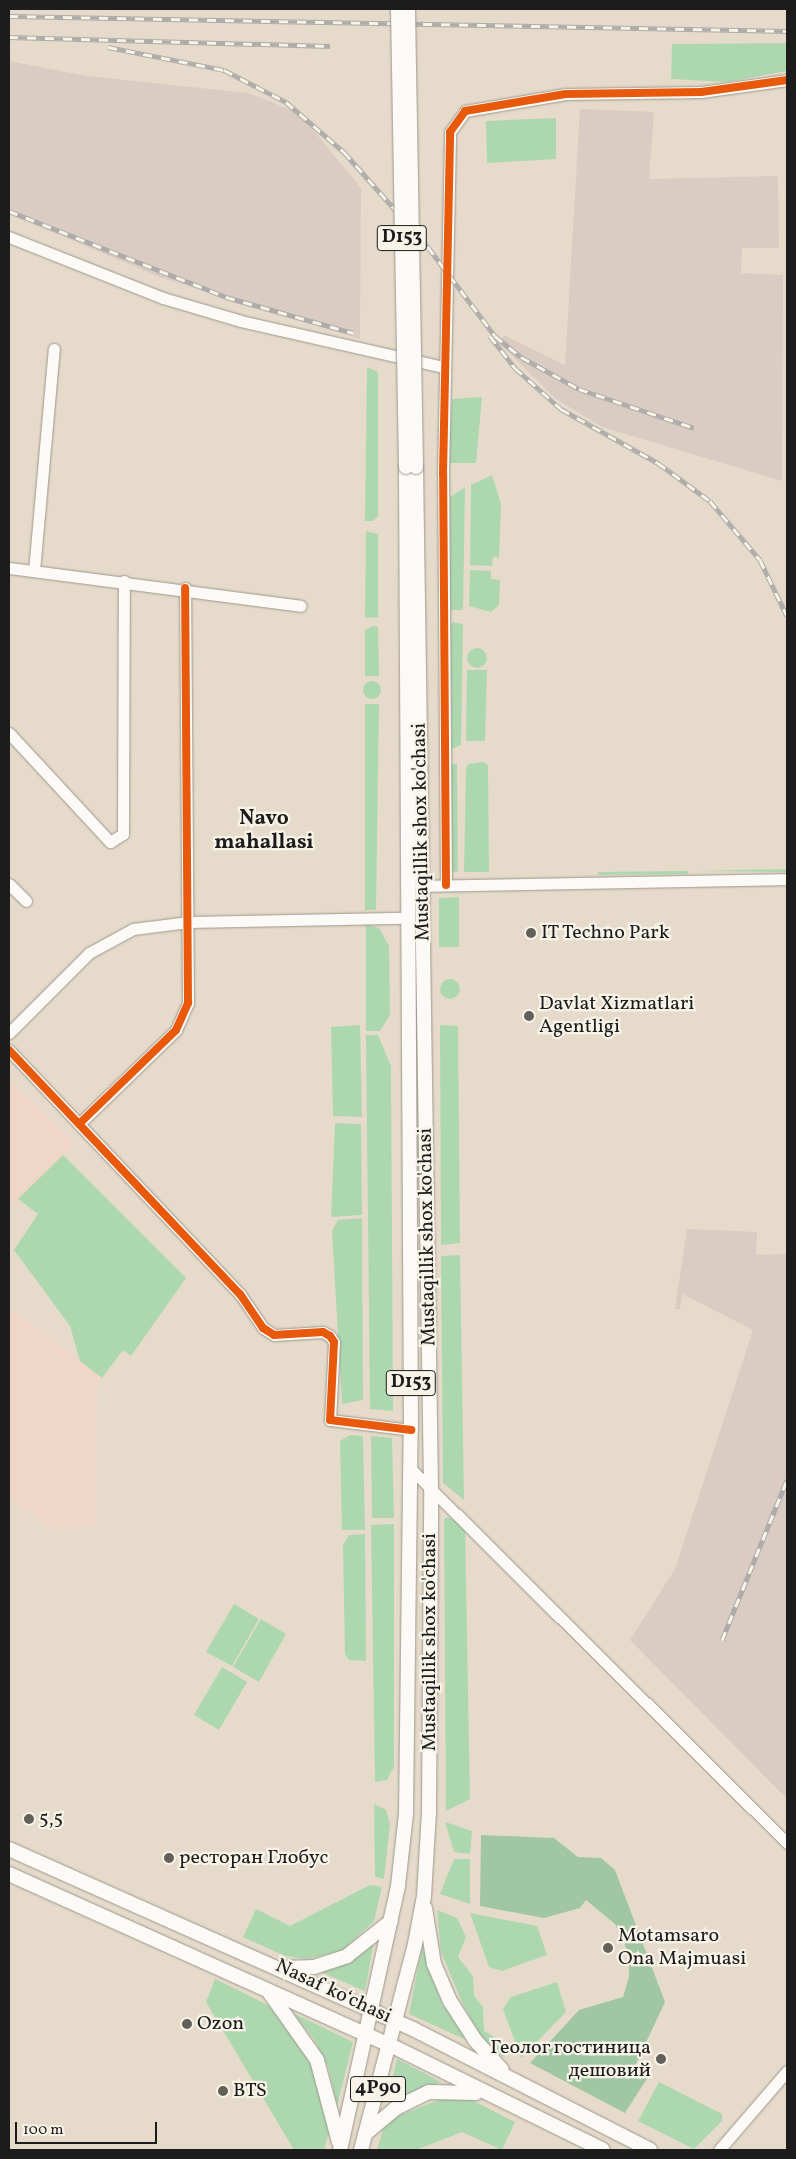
<!DOCTYPE html>
<meta charset="utf-8">
<style>
body{margin:0}
#map{position:relative;width:796px;height:2159px;overflow:hidden;background:#e6dbca;font-family:Vollkorn,serif}
div>[style]{position:absolute}
.built>*{inset:0;background:#efd6c6}
.industrial>*{inset:0;background:#daccc3}
.green>*{inset:0;background:#add8af}
.round{border-radius:50%}
.forest>*{inset:0;background:#a0c7a2}
.roads{filter:drop-shadow(0 0 1px #9d978d) drop-shadow(0 0 1px #9d978d)}
.minor>*{height:11px;margin:-5.5px;padding:0 5.5px;transform-origin:5.5px;border-radius:5.5px;background:#fbfaf7}
.major>*{height:14px;margin:-7px;padding:0 7px;transform-origin:7px;border-radius:7px;background:#fbfaf7}
.rail>*{height:5px;margin-top:-2.5px;transform-origin:0;background:repeating-linear-gradient(90deg,#f7f3e8 0 9px,#aeacaa 0 18px);box-sizing:border-box;border-block:1px solid #aeacaa}
.bridges{filter:drop-shadow(0 0 1px #9d978d) drop-shadow(0 0 1px #9d978d)}
.major-bridge>*{height:14px;margin:-7px;padding:0 7px;transform-origin:7px;border-radius:7px;background:#fbfaf7}
.cycleway>*{height:8px;margin:-4px;padding:0 4px;transform-origin:4px;border-radius:4px;background:#e8590c}
.dots>*{width:14px;height:14px;translate:-50% -50%;box-sizing:border-box;border:2px solid #f7f3e8;border-radius:50%}
span{translate:-50% -50%;white-space:nowrap;text-align:center;line-height:1.15;-webkit-text-stroke:4.5px #f7f3e8;paint-order:stroke}
.shield-label span{padding:1px 4px;background:#f7f3e8;border:1px solid;border-radius:4px;-webkit-text-stroke-width:0}
.shield-label{font-size:19px;color:#1c1c1c;font-weight:700}
.street-label{font-size:20px;color:#1c1c1c}
.poi-label{font-size:20px;color:#1c1c1c}
.left{translate:0 -50%;text-align:left}
.right{translate:-100% -50%;text-align:right}
.neighbourhood-label{font-size:21px;color:#1c1c1c;font-weight:700}
.frame{position:absolute;inset:0;border:10px solid #1c1c1c;pointer-events:none}
.scale{position:absolute;left:15px;top:2122px;width:142px;height:22px;box-sizing:border-box;border:2px solid #1c1c1c;border-top:0;padding-left:6px;font-size:15px;line-height:18px;white-space:nowrap;color:#1c1c1c;-webkit-text-stroke:4px #f7f3e8;paint-order:stroke}
</style>
<div id="map">
<div class="built">
<i style="clip-path:polygon(9px 1079px,75px 1144px,9px 1208px)"></i>
<i style="clip-path:polygon(9px 1307px,102px 1378px,97px 1384px,96px 1524px,55px 1530px,9px 1499px)"></i>
</div>
<div class="industrial">
<i style="clip-path:polygon(9px 61px,87px 76px,248px 93px,299px 113px,361px 188px,360px 339px,162px 278px,9px 214px)"></i>
<i style="clip-path:polygon(580px 109px,654px 112px,649px 179px,778px 176px,779px 248px,742px 248px,741px 273px,783px 275px,782px 481px,602px 427px,556px 399px,499px 343px,504px 335px,565px 365px)"></i>
<i style="clip-path:polygon(687px 1229px,757px 1232px,756px 1255px,787px 1254px,787px 1799px,630px 1640px,675px 1569px,753px 1330px,682px 1294px,680px 1309px,675px 1309px)"></i>
</div>
<div class="green">
<i style="clip-path:polygon(787px 43px,787px 71px,726px 82px,671px 79px,672px 44px)"></i>
<i style="clip-path:polygon(556px 118px,556px 159px,487px 163px,486px 121px)"></i>
<i style="clip-path:polygon(367px 367px,378px 372px,378px 516px,373px 521px,365px 521px)"></i>
<i style="clip-path:polygon(482px 397px,476px 463px,449px 463px,452px 399px)"></i>
<i style="clip-path:polygon(492px 475px,501px 504px,499px 558px,493px 557px,492px 566px,470px 565px,471px 485px)"></i>
<i style="clip-path:polygon(465px 487px,463px 610px,451px 610px,446px 506px,450px 497px)"></i>
<i style="clip-path:polygon(366px 531px,378px 534px,378px 617px,365px 618px)"></i>
<i style="clip-path:polygon(470px 570px,491px 571px,491px 579px,500px 580px,499px 605px,491px 612px,469px 606px)"></i>
<i style="clip-path:polygon(453px 622px,463px 624px,461px 745px,452px 749px,450px 627px)"></i>
<i style="clip-path:polygon(373px 626px,378px 627px,379px 676px,365px 676px,365px 630px)"></i>
<i class="round" style="left:467px;top:648px;width:20px;height:20px"></i>
<i style="clip-path:polygon(467px 670px,487px 670px,485px 741px,466px 741px)"></i>
<i class="round" style="left:363px;top:681px;width:18px;height:18px"></i>
<i style="clip-path:polygon(365px 704px,379px 704px,376px 910px,365px 910px)"></i>
<i style="clip-path:polygon(483px 762px,488px 765px,489px 872px,464px 872px,466px 769px,468px 764px)"></i>
<i style="clip-path:polygon(457px 763px,458px 872px,450px 871px,450px 765px)"></i>
<i style="clip-path:polygon(787px 869px,787px 872px,695px 871px)"></i>
<i style="clip-path:polygon(688px 871px,688px 874px,598px 875px,598px 872px)"></i>
<i style="clip-path:polygon(459px 897px,459px 947px,439px 947px,439px 898px)"></i>
<i style="clip-path:polygon(366px 924px,379px 928px,389px 946px,390px 1015px,380px 1031px,366px 1031px)"></i>
<i class="round" style="left:440px;top:979px;width:20px;height:20px"></i>
<i style="clip-path:polygon(360px 1025px,362px 1117px,333px 1116px,331px 1027px)"></i>
<i style="clip-path:polygon(440px 1025px,458px 1026px,460px 1243px,441px 1245px)"></i>
<i style="clip-path:polygon(366px 1035px,378px 1035px,391px 1066px,393px 1411px,370px 1409px)"></i>
<i style="clip-path:polygon(335px 1123px,361px 1124px,362px 1215px,331px 1217px)"></i>
<i style="clip-path:polygon(63px 1155px,186px 1278px,131px 1356px,123px 1350px,102px 1378px,80px 1361px,70px 1326px,14px 1250px,38px 1214px,18px 1199px)"></i>
<i style="clip-path:polygon(362px 1218px,363px 1400px,342px 1404px,332px 1231px,338px 1220px)"></i>
<i style="clip-path:polygon(460px 1255px,464px 1500px,443px 1483px,441px 1256px)"></i>
<i style="clip-path:polygon(350px 1435px,363px 1436px,365px 1530px,342px 1530px,340px 1441px)"></i>
<i style="clip-path:polygon(371px 1436px,392px 1438px,394px 1518px,372px 1518px)"></i>
<i style="clip-path:polygon(448px 1517px,465px 1526px,470px 1799px,446px 1811px,444px 1519px)"></i>
<i style="clip-path:polygon(394px 1524px,394px 1767px,387px 1780px,375px 1782px,371px 1525px)"></i>
<i style="clip-path:polygon(365px 1534px,366px 1661px,349px 1660px,345px 1654px,343px 1545px,349px 1535px)"></i>
<i style="clip-path:polygon(234px 1604px,259px 1619px,232px 1666px,206px 1652px)"></i>
<i style="clip-path:polygon(261px 1619px,286px 1634px,259px 1682px,233px 1667px)"></i>
<i style="clip-path:polygon(222px 1667px,247px 1682px,219px 1730px,194px 1715px)"></i>
<i style="clip-path:polygon(374px 1804px,386px 1810px,390px 1824px,384px 1879px,375px 1877px)"></i>
<i style="clip-path:polygon(445px 1822px,472px 1831px,470px 1854px,454px 1852px)"></i>
<i style="clip-path:polygon(454px 1859px,470px 1859px,470px 1904px,440px 1894px)"></i>
<i style="clip-path:polygon(370px 1885px,382px 1887px,374px 1921px,342px 1951px,306px 1959px,285px 1956px,243px 1937px,256px 1909px,290px 1926px)"></i>
<i style="clip-path:polygon(437px 1910px,457px 1918px,466px 1937px,458px 1957px,473px 1976px,474px 1996px,483px 2007px,484px 2031px,501px 2040px,505px 2057px,493px 2053px,483px 2040px,464px 2007px,441px 1952px)"></i>
<i style="clip-path:polygon(470px 1913px,537px 1926px,547px 1955px,502px 1971px,489px 1967px)"></i>
<i style="clip-path:polygon(374px 1941px,365px 1991px,316px 1970px,351px 1961px)"></i>
<i style="clip-path:polygon(422px 1947px,442px 2004px,471px 2042px,409px 2014px)"></i>
<i style="clip-path:polygon(215px 1979px,268px 2005px,308px 2056px,326px 2110px,329px 2133px,324px 2150px,294px 2150px,206px 2002px)"></i>
<i style="clip-path:polygon(557px 1982px,566px 2012px,521px 2058px,503px 2009px,511px 1997px)"></i>
<i style="clip-path:polygon(293px 2013px,353px 2042px,337px 2106px,329px 2069px,314px 2039px)"></i>
<i style="clip-path:polygon(397px 2059px,441px 2082px,387px 2101px)"></i>
<i style="clip-path:polygon(659px 2082px,722px 2114px,722px 2121px,694px 2149px,638px 2121px)"></i>
<i style="clip-path:polygon(449px 2096px,468px 2098px,515px 2122px,502px 2150px,462px 2132px,416px 2150px,377px 2150px,383px 2129px,395px 2117px)"></i>
</div>
<div class="forest">
<i style="clip-path:polygon(481px 1835px,554px 1838px,578px 1857px,601px 1858px,615px 1870px,665px 2002px,634px 2068px,648px 2077px,625px 2113px,530px 2063px,579px 2010px,623px 1997px,629px 1977px,629px 1954px,615px 1924px,586px 1900px,580px 1908px,544px 1918px,480px 1906px)"></i>
</div>
<div class="roads">
<div class="minor">
<i style="left:9px;top:237px;width:166px;rotate:21.6deg"></i>
<i style="left:163px;top:298px;width:81px;rotate:16.4deg"></i>
<i style="left:241px;top:321px;width:208px;rotate:12.8deg"></i>
<i style="left:9px;top:568px;width:294px;rotate:7.4deg"></i>
<i style="left:34px;top:571px;width:223px;rotate:-84.9deg"></i>
<i style="left:9px;top:733px;width:149px;rotate:47.2deg"></i>
<i style="left:110px;top:842px;width:15px;rotate:-32deg"></i>
<i style="left:123px;top:834px;width:253px;rotate:-89.8deg"></i>
<i style="left:9px;top:884px;width:24px;rotate:45deg"></i>
<i style="left:446px;top:885px;width:412px;rotate:-90.4deg"></i>
<i style="left:443px;top:473px;width:341px;rotate:-88.8deg"></i>
<i style="left:450px;top:132px;width:26px;rotate:-54deg"></i>
<i style="left:465px;top:111px;width:102px;rotate:-9.6deg"></i>
<i style="left:566px;top:94px;width:135px;rotate:-0.8deg"></i>
<i style="left:701px;top:92px;width:87px;rotate:-7.9deg"></i>
<i style="left:424px;top:886px;width:363px;rotate:-1.1deg"></i>
<i style="left:9px;top:1033px;width:113px;rotate:-45deg"></i>
<i style="left:89px;top:953px;width:50px;rotate:-28.6deg"></i>
<i style="left:133px;top:929px;width:56px;rotate:-7.1deg"></i>
<i style="left:189px;top:922px;width:216px;rotate:-1.1deg"></i>
<i style="left:9px;top:1050px;width:336px;rotate:46.6deg"></i>
<i style="left:240px;top:1294px;width:41px;rotate:55.9deg"></i>
<i style="left:263px;top:1328px;width:13px;rotate:32deg"></i>
<i style="left:274px;top:1335px;width:49px;rotate:-3.5deg"></i>
<i style="left:323px;top:1332px;width:8px;rotate:30deg"></i>
<i style="left:330px;top:1336px;width:7px;rotate:56deg"></i>
<i style="left:334px;top:1342px;width:78px;rotate:92.9deg"></i>
<i style="left:330px;top:1420px;width:82px;rotate:7deg"></i>
<i style="left:79px;top:1124px;width:135px;rotate:-44.1deg"></i>
<i style="left:176px;top:1030px;width:30px;rotate:-66deg"></i>
<i style="left:188px;top:1003px;width:415px;rotate:-90.4deg"></i>
<i style="left:411px;top:1469px;width:530px;rotate:44.85deg"></i>
<i style="left:719px;top:2150px;width:104px;rotate:-49.3deg"></i>
</div>
<div class="major">
<i style="left:9px;top:1849px;width:442px;rotate:24deg"></i>
<i style="left:413px;top:2029px;width:266px;rotate:27deg"></i>
<i style="left:9px;top:1874px;width:418px;rotate:24.2deg"></i>
<i style="left:390px;top:2045px;width:237px;rotate:26.2deg"></i>
<i style="left:425px;top:1908px;width:57px;rotate:80.9deg"></i>
<i style="left:434px;top:1964px;width:40px;rotate:66.6deg"></i>
<i style="left:450px;top:2001px;width:46px;rotate:57.3deg"></i>
<i style="left:475px;top:2040px;width:40px;rotate:48deg"></i>
<i style="left:283px;top:1968px;width:31px;rotate:-2deg"></i>
<i style="left:314px;top:1967px;width:35px;rotate:-18deg"></i>
<i style="left:347px;top:1956px;width:56px;rotate:-38.5deg"></i>
<i style="left:269px;top:1992px;width:83px;rotate:54.8deg"></i>
<i style="left:317px;top:2060px;width:85px;rotate:75deg"></i>
<i style="left:365px;top:2134px;width:40px;rotate:-40deg"></i>
<i style="left:396px;top:2108px;width:37px;rotate:-26deg"></i>
<i style="left:429px;top:2092px;width:47px;rotate:1.2deg"></i>
<i style="left:340px;top:2150px;width:270px;rotate:-77.6deg"></i>
<i style="left:398px;top:1886px;width:73px;rotate:-83.7deg"></i>
<i style="left:406px;top:1813px;width:383px;rotate:-89.3deg"></i>
<i style="left:411px;top:1430px;width:963px;rotate:-90.3deg"></i>
<i style="left:361px;top:2150px;width:213px;rotate:-75.3deg"></i>
<i style="left:415px;top:1944px;width:49px;rotate:-79.4deg"></i>
<i style="left:424px;top:1896px;width:83px;rotate:-86.6deg"></i>
<i style="left:429px;top:1813px;width:324px;rotate:-89.6deg"></i>
<i style="left:431px;top:1489px;width:1022px;rotate:-90.84deg"></i>
</div>
</div>
<div class="rail">
<i style="left:9px;top:16px;width:778px;rotate:1.1deg"></i>
<i style="left:9px;top:37px;width:321px;rotate:1.6deg"></i>
<i style="left:108px;top:47px;width:118px;rotate:11.2deg"></i>
<i style="left:224px;top:70px;width:70px;rotate:27.3deg"></i>
<i style="left:286px;top:102px;width:77px;rotate:40.8deg"></i>
<i style="left:344px;top:152px;width:127px;rotate:48.5deg"></i>
<i style="left:428px;top:247px;width:111px;rotate:53deg"></i>
<i style="left:495px;top:336px;width:33px;rotate:39deg"></i>
<i style="left:521px;top:357px;width:66px;rotate:28.9deg"></i>
<i style="left:579px;top:389px;width:121px;rotate:18.7deg"></i>
<i style="left:9px;top:211px;width:233px;rotate:21.6deg"></i>
<i style="left:226px;top:297px;width:132px;rotate:15.8deg"></i>
<i style="left:490px;top:336px;width:41px;rotate:52deg"></i>
<i style="left:515px;top:368px;width:62px;rotate:41.7deg"></i>
<i style="left:561px;top:409px;width:111px;rotate:29.1deg"></i>
<i style="left:658px;top:463px;width:64px;rotate:36.2deg"></i>
<i style="left:710px;top:501px;width:77px;rotate:49.7deg"></i>
<i style="left:760px;top:560px;width:62px;rotate:64.3deg"></i>
<i style="left:722px;top:1640px;width:173px;rotate:-67.9deg"></i>
</div>
<div class="bridges">
<div class="major-bridge">
<i style="left:398px;top:9px;width:458px;rotate:89deg"></i>
<i style="left:408px;top:9px;width:458px;rotate:89deg"></i>
</div>
</div>
<div class="cycleway">
<i style="left:446px;top:885px;width:412px;rotate:-90.4deg"></i>
<i style="left:443px;top:473px;width:341px;rotate:-88.8deg"></i>
<i style="left:450px;top:132px;width:26px;rotate:-54deg"></i>
<i style="left:465px;top:111px;width:102px;rotate:-9.6deg"></i>
<i style="left:566px;top:94px;width:135px;rotate:-0.8deg"></i>
<i style="left:701px;top:92px;width:87px;rotate:-7.9deg"></i>
<i style="left:9px;top:1050px;width:336px;rotate:46.6deg"></i>
<i style="left:240px;top:1294px;width:41px;rotate:55.9deg"></i>
<i style="left:263px;top:1328px;width:13px;rotate:32deg"></i>
<i style="left:274px;top:1335px;width:49px;rotate:-3.5deg"></i>
<i style="left:323px;top:1332px;width:8px;rotate:30deg"></i>
<i style="left:330px;top:1336px;width:7px;rotate:56deg"></i>
<i style="left:334px;top:1342px;width:78px;rotate:92.9deg"></i>
<i style="left:330px;top:1420px;width:82px;rotate:7deg"></i>
<i style="left:79px;top:1124px;width:135px;rotate:-44.1deg"></i>
<i style="left:176px;top:1030px;width:30px;rotate:-66deg"></i>
<i style="left:188px;top:1003px;width:415px;rotate:-90.4deg"></i>
</div>
<div class="dots">
<i style="left:531px;top:933px;background:#635f59"></i>
<i style="left:529px;top:1016px;background:#635f59"></i>
<i style="left:29px;top:1819px;background:#635f59"></i>
<i style="left:169px;top:1858px;background:#635f59"></i>
<i style="left:608px;top:1948px;background:#635f59"></i>
<i style="left:187px;top:2024px;background:#635f59"></i>
<i style="left:661px;top:2059px;background:#635f59"></i>
<i style="left:223px;top:2091px;background:#635f59"></i>
</div>
<div class="shield-label">
<span style="left:402px;top:238px">D153</span>
<span style="left:411px;top:1383px">D153</span>
<span style="left:378px;top:2089px">4P90</span>
</div>
<div class="street-label">
<span style="left:422px;top:832px;rotate:-91deg">Mustaqillik shox ko'chasi</span>
<span style="left:428px;top:1237px;rotate:-91deg">Mustaqillik shox ko'chasi</span>
<span style="left:430px;top:1642px;rotate:-90deg">Mustaqillik shox ko'chasi</span>
<span style="left:333px;top:1992px;rotate:25deg">Nasaf ko‘chasi</span>
</div>
<div class="poi-label">
<span class="left" style="left:541px;top:933px">IT Techno Park</span>
<span class="left" style="left:539px;top:1016px">Davlat Xizmatlari<br>Agentligi</span>
<span class="left" style="left:39px;top:1819px">5,5</span>
<span class="left" style="left:179px;top:1858px">ресторан Глобус</span>
<span class="left" style="left:618px;top:1948px">Motamsaro<br>Ona Majmuasi</span>
<span class="left" style="left:197px;top:2024px">Ozon</span>
<span class="right" style="left:651px;top:2060px">Геолог гостиница<br>дешовий</span>
<span class="left" style="left:233px;top:2091px">BTS</span>
</div>
<div class="neighbourhood-label">
<span style="left:264px;top:831px">Navo<br>mahallasi</span>
</div>
<div class="frame"></div>
<div class="scale">100 m</div>
</div>
